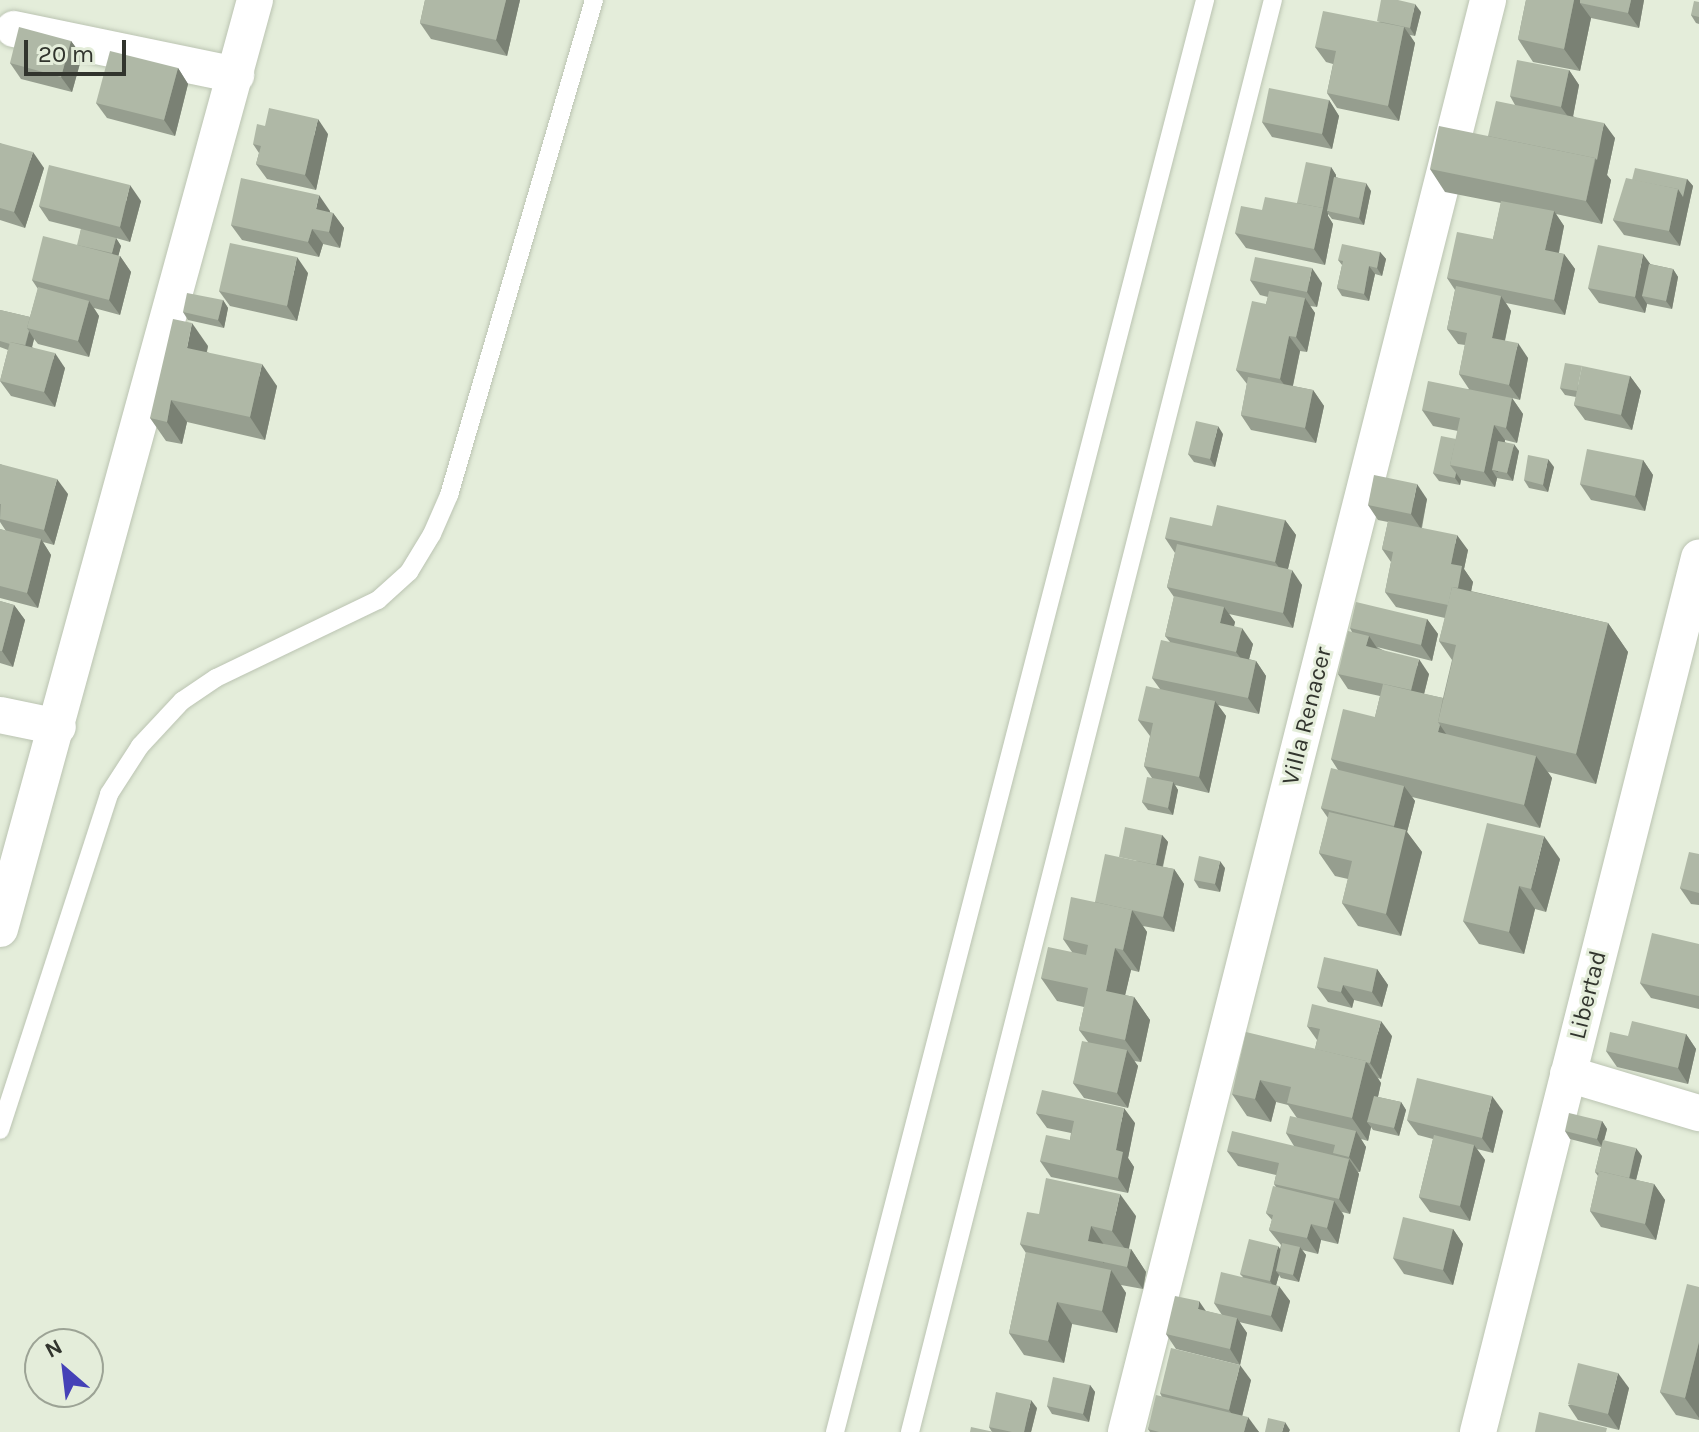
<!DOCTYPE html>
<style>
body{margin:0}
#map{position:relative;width:1699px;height:1432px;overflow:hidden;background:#e4edda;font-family:Karla,sans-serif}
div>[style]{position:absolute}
.roads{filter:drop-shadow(0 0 2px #bbc4b2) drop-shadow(0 0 2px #bbc4b2)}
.service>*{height:18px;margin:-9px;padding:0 9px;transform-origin:9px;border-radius:9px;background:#fff}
.minor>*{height:36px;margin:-18px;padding:0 18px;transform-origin:18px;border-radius:18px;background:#fff}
.wall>*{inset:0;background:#969e8f}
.shaded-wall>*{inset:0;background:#7a8174}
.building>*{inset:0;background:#afb8a6}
span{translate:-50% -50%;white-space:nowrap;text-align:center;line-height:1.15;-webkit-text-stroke:6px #e4edda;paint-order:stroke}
.street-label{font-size:24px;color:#31342d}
.north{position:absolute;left:24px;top:1328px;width:80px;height:80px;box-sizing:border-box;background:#e4edda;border:2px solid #9ca395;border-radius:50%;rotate:332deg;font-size:22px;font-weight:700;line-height:32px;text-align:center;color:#31342d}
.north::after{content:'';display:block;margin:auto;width:28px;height:36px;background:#4541b7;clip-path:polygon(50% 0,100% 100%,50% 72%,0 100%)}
.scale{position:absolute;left:24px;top:40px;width:102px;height:36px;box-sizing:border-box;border:4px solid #31342d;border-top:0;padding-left:10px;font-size:24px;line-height:28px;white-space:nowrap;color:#31342d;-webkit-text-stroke:6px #e4edda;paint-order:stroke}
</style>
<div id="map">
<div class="roads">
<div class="service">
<i style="left:0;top:1130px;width:353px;rotate:-72deg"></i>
<i style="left:109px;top:794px;width:57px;rotate:-57.1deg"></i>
<i style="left:140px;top:746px;width:62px;rotate:-47deg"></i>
<i style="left:182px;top:701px;width:41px;rotate:-34.1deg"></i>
<i style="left:216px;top:678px;width:180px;rotate:-25.7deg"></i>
<i style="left:378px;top:600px;width:42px;rotate:-42.1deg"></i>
<i style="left:409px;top:572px;width:44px;rotate:-58.8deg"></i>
<i style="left:432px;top:534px;width:43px;rotate:-66.4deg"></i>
<i style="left:449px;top:495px;width:516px;rotate:-73.67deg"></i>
<i style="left:835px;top:1432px;width:1479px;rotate:-75.51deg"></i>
<i style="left:910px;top:1432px;width:1477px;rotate:-75.78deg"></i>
</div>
<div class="minor">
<i style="left:14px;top:29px;width:227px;rotate:11.7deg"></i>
<i style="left:0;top:715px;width:59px;rotate:11.7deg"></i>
<i style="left:0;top:929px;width:963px;rotate:-74.65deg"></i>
<i style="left:1568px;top:1074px;width:137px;rotate:16.6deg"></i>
<i style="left:1126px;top:1432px;width:1477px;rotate:-75.81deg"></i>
<i style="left:1478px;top:1432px;width:902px;rotate:-75.81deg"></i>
</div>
</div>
<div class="wall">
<i style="clip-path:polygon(425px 0,520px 0,507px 56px,431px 39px,420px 23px)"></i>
<i style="clip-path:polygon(1526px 0,1644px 0,1639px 28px,1591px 18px,1580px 71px,1533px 62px,1518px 39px)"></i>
<i style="clip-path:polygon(1699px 2px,1699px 24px,1696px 23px,1691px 15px)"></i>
<i style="clip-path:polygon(1421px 12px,1415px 36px,1410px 35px,1415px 43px,1399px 121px,1337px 108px,1327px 93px,1333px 64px,1326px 62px,1315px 47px,1377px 22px)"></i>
<i style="clip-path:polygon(71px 41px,82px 56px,72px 92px,21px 79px,10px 63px)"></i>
<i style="clip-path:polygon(178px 68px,188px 84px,175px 136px,107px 118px,96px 103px)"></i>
<i style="clip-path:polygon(1569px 70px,1579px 85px,1573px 116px,1615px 138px,1607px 175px,1611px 180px,1602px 224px,1556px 214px,1564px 226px,1559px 253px,1564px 254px,1575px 269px,1565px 315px,1506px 303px,1511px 311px,1505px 341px,1528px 358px,1520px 400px,1512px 398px,1523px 414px,1517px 443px,1505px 440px,1505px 442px,1519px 451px,1513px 481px,1497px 478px,1495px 487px,1461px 480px,1460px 485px,1439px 481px,1433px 473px,1456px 439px,1458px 431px,1433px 426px,1422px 410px,1469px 389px,1459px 374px,1465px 345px,1458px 344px,1447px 329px,1455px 290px,1447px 278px,1493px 239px,1501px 203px,1445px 192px,1430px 169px,1488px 136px,1515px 105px,1510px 96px)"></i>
<i style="clip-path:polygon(1329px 100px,1339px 116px,1332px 149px,1272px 137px,1262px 122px)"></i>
<i style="clip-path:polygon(328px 134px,316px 190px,267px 179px,256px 164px,259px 153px,253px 144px)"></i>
<i style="clip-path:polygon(0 143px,44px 168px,25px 228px,0 220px)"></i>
<i style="clip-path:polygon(1331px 167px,1336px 175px,1336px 177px,1371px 191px,1364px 225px,1332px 219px,1328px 214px,1328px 216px,1333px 224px,1325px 265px,1246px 248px,1235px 233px,1262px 210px,1297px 203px)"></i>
<i style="clip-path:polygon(1687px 179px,1693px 186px,1680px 246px,1624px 235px,1613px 220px,1632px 180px)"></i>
<i style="clip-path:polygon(141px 201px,130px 242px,116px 238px,121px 246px,118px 256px,120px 256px,131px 272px,120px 315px,94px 308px,99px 316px,89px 357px,38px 344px,34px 339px,32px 347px,65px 368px,55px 407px,11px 396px,0 381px,8px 350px,0 347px,0 310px,30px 317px,38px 289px,32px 280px,78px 245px,81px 229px,49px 221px,39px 206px)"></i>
<i style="clip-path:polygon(330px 211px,329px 212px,333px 213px,344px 228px,340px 248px,323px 244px,319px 257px,242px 240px,231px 225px)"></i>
<i style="clip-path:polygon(1380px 252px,1386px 259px,1382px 276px,1375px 274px,1369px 301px,1342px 296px,1337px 288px,1342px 265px,1338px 260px)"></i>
<i style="clip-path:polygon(1650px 264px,1673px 269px,1678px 277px,1672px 309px,1647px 304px,1645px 313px,1599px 303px,1588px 288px)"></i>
<i style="clip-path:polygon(308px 273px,297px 321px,230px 306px,219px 291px)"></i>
<i style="clip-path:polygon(1250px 280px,1322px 283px,1317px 307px,1310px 306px,1315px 313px,1307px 352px,1300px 351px,1293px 386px,1313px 390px,1324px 406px,1316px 443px,1251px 430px,1241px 415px,1247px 384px,1236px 370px,1266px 304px,1268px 297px,1260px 295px)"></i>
<i style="clip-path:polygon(223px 300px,228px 308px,224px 328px,188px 320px,183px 312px)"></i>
<i style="clip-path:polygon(208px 346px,207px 352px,277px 386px,265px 440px,187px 422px,182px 444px,166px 441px,150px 418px)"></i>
<i style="clip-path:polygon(1630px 376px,1641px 391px,1632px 430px,1585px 420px,1574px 405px,1576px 397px,1565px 395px,1560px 388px)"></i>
<i style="clip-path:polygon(1223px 434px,1215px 467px,1194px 462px,1188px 454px)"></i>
<i style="clip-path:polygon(1643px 460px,1653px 475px,1645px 511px,1591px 500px,1580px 484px)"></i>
<i style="clip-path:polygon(0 464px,68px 494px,54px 545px,43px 542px,51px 555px,38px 608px,0 598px,0 529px,6px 531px,0 522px)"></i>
<i style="clip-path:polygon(1554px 467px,1548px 492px,1529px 488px,1524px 480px)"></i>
<i style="clip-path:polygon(1427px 499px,1422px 528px,1468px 550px,1464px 569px,1473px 582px,1471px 591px,1608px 623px,1628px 652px,1596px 784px,1548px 772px,1552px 778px,1540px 828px,1412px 797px,1415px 801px,1407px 832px,1422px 852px,1401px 936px,1358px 926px,1342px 903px,1348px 879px,1335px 876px,1319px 853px,1328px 818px,1321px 808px,1338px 770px,1331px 759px,1375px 717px,1380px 696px,1348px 689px,1338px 674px,1352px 632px,1350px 628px,1427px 619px,1438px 634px,1432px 661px,1377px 647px,1429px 674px,1424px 694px,1443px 698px,1452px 660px,1439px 641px,1445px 618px,1396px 607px,1385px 592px,1391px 562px,1382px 549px,1388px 522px,1378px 520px,1368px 505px)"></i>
<i style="clip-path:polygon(1285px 520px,1296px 535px,1288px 569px,1302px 585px,1293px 628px,1229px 614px,1235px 622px,1234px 626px,1253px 644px,1249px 659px,1256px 661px,1266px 676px,1259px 714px,1218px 705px,1226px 716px,1209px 793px,1175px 785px,1178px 790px,1173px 815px,1148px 810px,1142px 802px,1152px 778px,1144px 766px,1150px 736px,1138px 720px,1160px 689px,1152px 678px,1170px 642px,1165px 636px,1174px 597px,1167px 587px,1175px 553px,1165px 538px,1212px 526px)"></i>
<i style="clip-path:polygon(0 601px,14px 605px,25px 620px,13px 667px,0 663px)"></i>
<i style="clip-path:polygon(1162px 835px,1168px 842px,1163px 867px,1174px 869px,1184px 884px,1174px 932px,1143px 926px,1147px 932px,1139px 972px,1131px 970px,1125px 995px,1134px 997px,1150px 1020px,1141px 1062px,1134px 1061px,1138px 1066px,1128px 1108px,1084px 1098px,1073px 1083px,1088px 1042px,1079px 1030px,1084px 1007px,1057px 1001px,1041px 978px,1072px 952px,1063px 939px,1095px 902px)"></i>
<i style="clip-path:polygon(1699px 854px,1699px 905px,1691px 904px,1680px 888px)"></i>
<i style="clip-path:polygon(1560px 859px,1546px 912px,1535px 909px,1524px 954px,1479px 944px,1463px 921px)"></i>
<i style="clip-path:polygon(1225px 868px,1220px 892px,1199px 888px,1194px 880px)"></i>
<i style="clip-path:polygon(1699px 944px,1699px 1009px,1651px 998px,1640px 983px)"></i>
<i style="clip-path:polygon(1377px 969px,1388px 985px,1382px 1007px,1354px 1000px,1352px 1008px,1328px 1002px,1317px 987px)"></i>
<i style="clip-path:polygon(1307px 1026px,1392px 1036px,1381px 1079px,1378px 1078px,1381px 1083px,1378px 1097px,1401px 1102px,1406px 1110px,1399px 1136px,1373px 1130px,1371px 1127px,1368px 1141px,1361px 1139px,1366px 1147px,1360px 1172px,1358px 1172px,1359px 1174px,1350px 1214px,1342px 1212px,1344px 1216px,1338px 1244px,1321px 1240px,1318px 1254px,1302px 1250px,1306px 1255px,1299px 1282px,1281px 1278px,1279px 1275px,1276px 1285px,1290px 1301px,1282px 1332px,1239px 1322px,1247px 1333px,1240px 1365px,1176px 1349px,1166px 1334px,1206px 1311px,1222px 1315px,1214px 1303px,1243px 1277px,1240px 1274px,1280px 1249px,1281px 1245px,1269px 1230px,1272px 1220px,1266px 1213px,1276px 1187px,1274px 1184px,1276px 1175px,1238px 1166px,1227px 1151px,1294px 1146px,1286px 1133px,1297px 1118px,1288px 1105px,1276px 1102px,1271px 1122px,1247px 1116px,1232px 1094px,1315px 1049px,1317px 1040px)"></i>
<i style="clip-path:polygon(1686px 1034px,1696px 1049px,1688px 1084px,1617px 1067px,1606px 1051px,1628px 1036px)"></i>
<i style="clip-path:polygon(1503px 1111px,1493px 1153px,1477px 1149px,1485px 1160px,1470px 1221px,1430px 1212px,1419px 1197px,1433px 1139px,1418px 1135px,1407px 1120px)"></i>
<i style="clip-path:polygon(1036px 1113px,1135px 1123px,1128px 1158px,1134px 1167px,1128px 1193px,1051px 1177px,1040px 1161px,1070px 1140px,1071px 1133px,1047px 1128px)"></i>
<i style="clip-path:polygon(1602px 1121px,1607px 1129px,1604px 1141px,1642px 1156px,1636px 1180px,1654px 1184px,1665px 1200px,1656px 1240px,1601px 1227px,1590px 1211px,1598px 1176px,1595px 1172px,1601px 1147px,1570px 1139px,1565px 1131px)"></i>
<i style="clip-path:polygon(1039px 1214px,1136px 1216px,1128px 1249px,1131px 1249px,1146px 1272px,1143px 1289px,1121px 1285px,1126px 1293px,1117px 1333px,1072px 1324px,1064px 1363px,1024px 1355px,1009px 1333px,1026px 1253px,1020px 1244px)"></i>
<i style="clip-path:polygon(1453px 1229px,1463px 1244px,1453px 1285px,1404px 1274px,1393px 1258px)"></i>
<i style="clip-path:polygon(1699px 1287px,1699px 1420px,1676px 1415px,1660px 1392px)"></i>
<i style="clip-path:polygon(1251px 1380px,1242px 1416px,1259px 1432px,1150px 1432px,1148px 1429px,1162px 1397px,1160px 1393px)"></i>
<i style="clip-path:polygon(1090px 1385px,1095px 1392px,1089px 1422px,1052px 1414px,1047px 1406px)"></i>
<i style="clip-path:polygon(1629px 1388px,1619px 1430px,1578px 1420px,1568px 1405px)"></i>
<i style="clip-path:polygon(1037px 1408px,1031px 1432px,970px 1432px,992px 1432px,989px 1427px)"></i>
</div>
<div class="shaded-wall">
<i style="clip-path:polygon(506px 0,520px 0,507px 56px,496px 40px)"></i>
<i style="clip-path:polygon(1574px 0,1595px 0,1580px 3px,1591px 18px,1580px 71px,1564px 49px)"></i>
<i style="clip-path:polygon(1631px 0,1644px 0,1639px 28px,1628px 13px)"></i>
<i style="clip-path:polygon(1415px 4px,1421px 12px,1415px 36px,1410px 28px)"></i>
<i style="clip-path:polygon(1404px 27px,1415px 43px,1399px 121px,1388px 106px)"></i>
<i style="clip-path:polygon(71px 41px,82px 56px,72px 92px,61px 77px)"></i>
<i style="clip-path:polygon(178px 68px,188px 84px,175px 136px,164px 120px)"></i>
<i style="clip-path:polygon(1569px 70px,1579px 85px,1572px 122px,1561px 107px)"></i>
<i style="clip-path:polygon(1329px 100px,1339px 116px,1332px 149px,1322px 134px)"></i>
<i style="clip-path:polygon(318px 119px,328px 134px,316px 190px,305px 175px)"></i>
<i style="clip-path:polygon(1604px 123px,1615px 138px,1607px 175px,1611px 180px,1602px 224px,1586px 201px)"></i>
<i style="clip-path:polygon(33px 152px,44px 168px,25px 228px,14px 212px)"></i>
<i style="clip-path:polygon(1331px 167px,1336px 175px,1329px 212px,1327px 211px,1328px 214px,1328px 216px,1333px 224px,1325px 265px,1314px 249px)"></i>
<i style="clip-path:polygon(1687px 179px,1693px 186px,1680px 246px,1669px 231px,1678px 189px)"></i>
<i style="clip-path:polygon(1366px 183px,1371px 191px,1364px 225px,1359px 218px)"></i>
<i style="clip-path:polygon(130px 185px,141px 201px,130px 242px,120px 227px)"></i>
<i style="clip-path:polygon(319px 195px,330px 211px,327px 225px,316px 209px)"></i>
<i style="clip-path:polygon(1554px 211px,1564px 226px,1556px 265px,1545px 250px)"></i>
<i style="clip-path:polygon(333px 213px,344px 228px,340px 248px,329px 232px)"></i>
<i style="clip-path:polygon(312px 229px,323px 244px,319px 257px,308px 242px)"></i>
<i style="clip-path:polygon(116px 238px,121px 246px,117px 261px,112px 253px)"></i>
<i style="clip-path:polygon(1380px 252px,1386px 259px,1382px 276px,1377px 268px)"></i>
<i style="clip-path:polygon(1564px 254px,1575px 269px,1565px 315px,1554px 300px)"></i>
<i style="clip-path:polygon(1643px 254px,1654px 269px,1642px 296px,1647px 304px,1645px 313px,1635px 297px)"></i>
<i style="clip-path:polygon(120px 256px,131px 272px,120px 315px,109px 300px)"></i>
<i style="clip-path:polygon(297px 257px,308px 273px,297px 321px,287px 306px)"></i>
<i style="clip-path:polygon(1369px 266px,1375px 274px,1369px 301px,1364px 294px)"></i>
<i style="clip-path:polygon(1312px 268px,1322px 283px,1317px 307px,1307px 292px)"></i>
<i style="clip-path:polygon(1673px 269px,1678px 277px,1672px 309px,1666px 301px)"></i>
<i style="clip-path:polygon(1501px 296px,1511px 311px,1502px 353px,1492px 338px)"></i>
<i style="clip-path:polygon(1305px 298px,1315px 313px,1307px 352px,1296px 337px)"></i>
<i style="clip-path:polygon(223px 300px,228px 308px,224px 328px,218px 320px)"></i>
<i style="clip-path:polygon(89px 301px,99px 316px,89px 357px,78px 341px)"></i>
<i style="clip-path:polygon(192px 323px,208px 346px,202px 370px,187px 348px)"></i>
<i style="clip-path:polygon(29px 331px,34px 339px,30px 355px,25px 348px)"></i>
<i style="clip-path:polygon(1289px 336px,1300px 351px,1291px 394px,1280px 379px)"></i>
<i style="clip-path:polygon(1518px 343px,1528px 358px,1520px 400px,1509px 385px)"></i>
<i style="clip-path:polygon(55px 353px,65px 368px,55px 407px,44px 392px)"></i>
<i style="clip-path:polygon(262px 364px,277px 386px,265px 440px,250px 417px)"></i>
<i style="clip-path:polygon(1630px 376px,1641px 391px,1632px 430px,1621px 415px)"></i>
<i style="clip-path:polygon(1313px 390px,1324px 406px,1316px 443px,1305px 428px)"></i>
<i style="clip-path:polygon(1512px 398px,1523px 414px,1517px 443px,1506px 428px)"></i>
<i style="clip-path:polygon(171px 400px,187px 422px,182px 444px,167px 422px)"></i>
<i style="clip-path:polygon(1494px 425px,1505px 440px,1498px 472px,1492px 470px,1497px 478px,1495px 487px,1484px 472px)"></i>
<i style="clip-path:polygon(1218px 426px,1223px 434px,1215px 467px,1210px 459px)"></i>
<i style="clip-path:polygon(1514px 444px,1519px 451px,1513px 481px,1507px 473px)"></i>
<i style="clip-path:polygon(1548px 459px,1554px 467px,1548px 492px,1543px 485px)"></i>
<i style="clip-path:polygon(1643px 460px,1653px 475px,1645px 511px,1635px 496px)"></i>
<i style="clip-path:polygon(1456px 473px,1461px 480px,1460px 485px,1455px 478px)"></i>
<i style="clip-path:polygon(57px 479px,68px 494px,54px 545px,44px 530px)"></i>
<i style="clip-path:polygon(1417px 484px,1427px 499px,1421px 529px,1411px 514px)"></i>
<i style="clip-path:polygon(1285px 520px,1296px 535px,1286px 577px,1275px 562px)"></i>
<i style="clip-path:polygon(1457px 535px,1468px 550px,1464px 569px,1473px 582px,1465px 622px,1451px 564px)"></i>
<i style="clip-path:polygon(41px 539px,51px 555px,38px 608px,27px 593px)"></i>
<i style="clip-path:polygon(1292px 570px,1302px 585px,1293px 628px,1283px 613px)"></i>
<i style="clip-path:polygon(14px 605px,25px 620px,13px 667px,2px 651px)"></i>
<i style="clip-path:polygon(1224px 607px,1235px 622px,1231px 639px,1220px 623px)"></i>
<i style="clip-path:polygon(1427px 619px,1438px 634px,1432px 661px,1421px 645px)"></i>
<i style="clip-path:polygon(1608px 623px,1628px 652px,1596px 784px,1576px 754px)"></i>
<i style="clip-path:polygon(1242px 628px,1253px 644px,1247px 667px,1236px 652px)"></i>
<i style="clip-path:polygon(1369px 636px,1379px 651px,1366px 646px)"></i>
<i style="clip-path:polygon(1419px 659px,1429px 674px,1421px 706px,1411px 691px)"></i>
<i style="clip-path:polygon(1256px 661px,1266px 676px,1259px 714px,1248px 698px)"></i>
<i style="clip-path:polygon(1215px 701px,1226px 716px,1209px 793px,1199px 777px)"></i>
<i style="clip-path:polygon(1440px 725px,1455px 747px,1438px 732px)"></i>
<i style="clip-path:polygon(1536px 756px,1552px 778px,1540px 828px,1524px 805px)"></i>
<i style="clip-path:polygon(1173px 782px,1178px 790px,1173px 815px,1168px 808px)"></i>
<i style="clip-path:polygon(1404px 786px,1415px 801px,1407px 832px,1422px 852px,1401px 936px,1386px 914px,1394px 826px)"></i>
<i style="clip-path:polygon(1162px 835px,1168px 842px,1161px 873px,1156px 865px)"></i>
<i style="clip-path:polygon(1544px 836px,1560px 859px,1546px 912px,1531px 889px)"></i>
<i style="clip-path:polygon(1220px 861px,1225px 868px,1220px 892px,1215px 884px)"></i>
<i style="clip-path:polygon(1174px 869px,1184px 884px,1174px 932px,1163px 917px)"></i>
<i style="clip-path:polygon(1519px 886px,1535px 909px,1524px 954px,1509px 932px)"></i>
<i style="clip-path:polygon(1132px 910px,1147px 932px,1139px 972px,1123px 950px)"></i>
<i style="clip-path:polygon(1115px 948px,1131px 970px,1121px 1013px,1106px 991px)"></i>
<i style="clip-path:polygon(1377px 969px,1388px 985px,1382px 1007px,1372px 992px)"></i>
<i style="clip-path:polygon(1343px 985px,1354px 1000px,1352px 1008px,1341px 992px)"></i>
<i style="clip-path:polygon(1134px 997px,1150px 1020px,1141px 1062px,1125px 1040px)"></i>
<i style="clip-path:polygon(1381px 1021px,1392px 1036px,1381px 1079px,1370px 1063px)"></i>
<i style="clip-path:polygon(1686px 1034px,1696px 1049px,1688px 1084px,1678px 1068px)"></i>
<i style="clip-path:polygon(1127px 1050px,1138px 1066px,1128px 1108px,1117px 1093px)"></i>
<i style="clip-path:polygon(1366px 1061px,1381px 1083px,1372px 1123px,1367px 1122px,1371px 1127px,1368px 1141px,1352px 1118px)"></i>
<i style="clip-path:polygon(1260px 1080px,1276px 1102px,1271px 1122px,1255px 1099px)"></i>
<i style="clip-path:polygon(1492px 1096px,1503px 1111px,1493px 1153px,1482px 1138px)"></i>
<i style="clip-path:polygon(1401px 1102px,1406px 1110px,1399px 1136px,1394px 1128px)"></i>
<i style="clip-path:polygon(1124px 1108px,1135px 1123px,1128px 1158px,1134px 1167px,1128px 1193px,1118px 1178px,1116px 1150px)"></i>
<i style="clip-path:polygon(1602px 1121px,1607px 1129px,1602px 1147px,1597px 1139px)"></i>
<i style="clip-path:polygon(1356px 1131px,1366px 1147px,1360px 1172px,1349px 1157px)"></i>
<i style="clip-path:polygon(1474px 1145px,1485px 1160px,1470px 1221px,1460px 1206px)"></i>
<i style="clip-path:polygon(1636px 1148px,1642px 1156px,1634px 1188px,1629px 1180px)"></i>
<i style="clip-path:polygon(1349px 1159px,1359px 1174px,1350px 1214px,1339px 1199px)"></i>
<i style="clip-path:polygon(1654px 1184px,1665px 1200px,1656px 1240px,1645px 1224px)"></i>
<i style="clip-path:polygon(1120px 1194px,1136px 1216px,1128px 1253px,1112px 1231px)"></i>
<i style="clip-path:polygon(1334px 1201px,1344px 1216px,1338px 1244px,1327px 1228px)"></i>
<i style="clip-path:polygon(1311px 1224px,1321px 1240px,1318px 1254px,1307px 1238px)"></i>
<i style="clip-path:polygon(1091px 1226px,1107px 1249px,1104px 1263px,1088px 1241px)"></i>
<i style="clip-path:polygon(1453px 1229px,1463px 1244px,1453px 1285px,1443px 1270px)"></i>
<i style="clip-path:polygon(1278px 1246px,1284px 1254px,1276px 1271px,1279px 1275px,1275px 1289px,1270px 1281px)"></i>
<i style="clip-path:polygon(1300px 1247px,1306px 1255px,1299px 1282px,1293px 1275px)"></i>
<i style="clip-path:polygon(1131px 1249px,1146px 1272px,1143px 1289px,1127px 1267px)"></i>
<i style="clip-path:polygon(1111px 1270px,1126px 1293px,1117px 1333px,1102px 1311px)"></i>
<i style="clip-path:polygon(1279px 1286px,1290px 1301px,1282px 1332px,1271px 1316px)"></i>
<i style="clip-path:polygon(1199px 1301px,1210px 1317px,1198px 1309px)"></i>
<i style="clip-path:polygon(1057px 1302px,1072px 1324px,1064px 1363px,1048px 1341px)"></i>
<i style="clip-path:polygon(1237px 1318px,1247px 1333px,1240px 1365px,1230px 1349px)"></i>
<i style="clip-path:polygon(1699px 1342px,1699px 1418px,1685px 1398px)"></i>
<i style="clip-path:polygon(1240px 1365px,1251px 1380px,1240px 1425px,1229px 1410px)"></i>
<i style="clip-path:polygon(1618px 1373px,1629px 1388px,1619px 1430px,1608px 1414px)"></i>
<i style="clip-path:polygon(1090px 1385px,1095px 1392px,1089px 1422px,1083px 1414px)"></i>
<i style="clip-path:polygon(1031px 1400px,1037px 1408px,1031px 1432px,1024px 1432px)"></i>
<i style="clip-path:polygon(1248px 1417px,1259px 1432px,1244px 1432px)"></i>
<i style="clip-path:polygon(1285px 1422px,1290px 1430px,1289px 1432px,1282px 1432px)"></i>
</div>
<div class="building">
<i style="clip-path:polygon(425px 0,506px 0,496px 40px,420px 23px)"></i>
<i style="clip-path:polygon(1381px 0,1398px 0,1415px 4px,1410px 28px,1377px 21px)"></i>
<i style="clip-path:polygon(1526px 0,1574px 0,1564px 49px,1518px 39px)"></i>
<i style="clip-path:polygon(1580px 0,1631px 0,1628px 13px,1580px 3px)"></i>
<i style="clip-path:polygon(1694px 1px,1699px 2px,1699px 17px,1691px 15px)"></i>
<i style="clip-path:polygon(1323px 11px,1404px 27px,1388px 106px,1327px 93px,1336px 51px,1315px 47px)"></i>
<i style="clip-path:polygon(19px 27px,71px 41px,61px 77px,10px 63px)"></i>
<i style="clip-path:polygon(110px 51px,178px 68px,164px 120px,96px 103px)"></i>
<i style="clip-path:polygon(1517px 60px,1569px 70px,1561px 107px,1510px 96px)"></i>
<i style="clip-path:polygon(1269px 88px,1329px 100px,1322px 134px,1262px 122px)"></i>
<i style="clip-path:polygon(1496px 101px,1604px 123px,1597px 160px,1595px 158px,1488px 136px)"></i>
<i style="clip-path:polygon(269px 108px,318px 119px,305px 175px,256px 164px,261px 146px,253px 144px,257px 124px,265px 126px)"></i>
<i style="clip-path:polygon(1439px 126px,1595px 158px,1586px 201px,1430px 169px)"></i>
<i style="clip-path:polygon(0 143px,33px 152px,14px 212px,0 208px)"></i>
<i style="clip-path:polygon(1306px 162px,1331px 167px,1323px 208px,1297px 203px)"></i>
<i style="clip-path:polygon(49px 165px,130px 185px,120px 227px,39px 206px)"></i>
<i style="clip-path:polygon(1635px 168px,1687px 179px,1683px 197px,1678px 189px,1632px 180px)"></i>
<i style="clip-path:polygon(1334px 177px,1366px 183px,1359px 218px,1327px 211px)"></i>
<i style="clip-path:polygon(241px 178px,319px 195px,316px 209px,333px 213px,329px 232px,312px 229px,308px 242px,231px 225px)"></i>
<i style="clip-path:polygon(1626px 178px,1678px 189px,1669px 231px,1613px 220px)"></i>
<i style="clip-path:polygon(1265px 197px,1323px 208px,1314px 249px,1235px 233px,1241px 206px,1262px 210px)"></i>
<i style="clip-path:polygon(1501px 201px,1554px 211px,1545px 250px,1564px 254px,1554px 300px,1447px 278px,1457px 232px,1493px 239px)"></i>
<i style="clip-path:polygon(81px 229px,116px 238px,112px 253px,77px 245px)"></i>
<i style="clip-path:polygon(43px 236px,120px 256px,109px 300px,32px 280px)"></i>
<i style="clip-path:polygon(230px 243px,297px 257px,287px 306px,219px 291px)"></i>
<i style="clip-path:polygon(1342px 244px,1380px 252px,1377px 268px,1369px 266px,1364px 294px,1337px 288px,1343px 261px,1338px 260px)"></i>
<i style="clip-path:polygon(1598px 245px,1643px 254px,1635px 297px,1588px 288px)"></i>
<i style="clip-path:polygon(1255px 257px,1312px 268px,1307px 292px,1250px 280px)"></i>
<i style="clip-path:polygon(1649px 264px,1673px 269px,1666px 301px,1642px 296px)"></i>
<i style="clip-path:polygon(1456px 286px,1501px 296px,1492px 338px,1518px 343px,1509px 385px,1459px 374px,1467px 333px,1447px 329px)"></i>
<i style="clip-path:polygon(38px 287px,89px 301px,78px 341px,27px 328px)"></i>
<i style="clip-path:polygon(1269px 291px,1305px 298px,1296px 337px,1289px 336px,1280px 379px,1236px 370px,1252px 301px,1266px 304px)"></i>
<i style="clip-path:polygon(187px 293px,223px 300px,218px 320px,183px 312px)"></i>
<i style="clip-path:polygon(0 310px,30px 317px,27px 328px,29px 331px,25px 345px,10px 342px,10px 344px,0 341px)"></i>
<i style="clip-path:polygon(173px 319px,192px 323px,187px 348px,262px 364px,250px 417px,171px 400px,167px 422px,150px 418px)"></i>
<i style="clip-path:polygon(10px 342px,55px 353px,44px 392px,0 381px)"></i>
<i style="clip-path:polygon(1565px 363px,1589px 367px,1582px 366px,1577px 391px,1560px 388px)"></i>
<i style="clip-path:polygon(1582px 366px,1630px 376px,1621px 415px,1574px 405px)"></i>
<i style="clip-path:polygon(1248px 377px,1313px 390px,1305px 428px,1241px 415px)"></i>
<i style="clip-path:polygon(1428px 381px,1512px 398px,1506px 428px,1494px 425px,1484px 472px,1450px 465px,1460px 418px,1422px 410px)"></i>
<i style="clip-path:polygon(1196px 421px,1218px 426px,1210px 459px,1188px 454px)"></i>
<i style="clip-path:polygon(1441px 436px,1456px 439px,1450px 465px,1456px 473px,1455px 478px,1433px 473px)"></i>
<i style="clip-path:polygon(1498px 441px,1514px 444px,1507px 473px,1492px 470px)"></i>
<i style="clip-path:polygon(1587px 449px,1643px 460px,1635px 496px,1580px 484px)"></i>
<i style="clip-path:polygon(1528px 455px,1548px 459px,1543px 485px,1524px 480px)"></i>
<i style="clip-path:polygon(0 464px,57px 479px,44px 530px,0 519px,1px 504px,0 504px)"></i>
<i style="clip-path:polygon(1374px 475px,1417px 484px,1411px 514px,1368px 505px)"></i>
<i style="clip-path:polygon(1217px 505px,1285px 520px,1275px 562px,1165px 538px,1170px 517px,1212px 526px)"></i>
<i style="clip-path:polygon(1388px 521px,1457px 535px,1451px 564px,1462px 566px,1458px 588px,1452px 587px,1448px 605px,1385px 592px,1393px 552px,1382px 549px)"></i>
<i style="clip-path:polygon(0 529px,41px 539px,27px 593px,0 586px)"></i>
<i style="clip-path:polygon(1177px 544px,1292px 570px,1283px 613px,1167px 587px)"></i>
<i style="clip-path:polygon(1452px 587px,1608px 623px,1576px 754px,1438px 722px,1456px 645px,1439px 641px)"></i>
<i style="clip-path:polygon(1174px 596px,1224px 607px,1220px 623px,1242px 628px,1236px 652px,1165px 636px)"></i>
<i style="clip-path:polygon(0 601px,14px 605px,2px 651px,0 651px)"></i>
<i style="clip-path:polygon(1356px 602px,1427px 619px,1421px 645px,1350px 628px)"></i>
<i style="clip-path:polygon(1348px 631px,1369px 636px,1366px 646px,1419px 659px,1411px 690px,1338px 674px)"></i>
<i style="clip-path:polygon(1161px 640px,1256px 661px,1248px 698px,1152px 678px)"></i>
<i style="clip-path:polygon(1383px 684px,1443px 698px,1438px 722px,1440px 725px,1438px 732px,1536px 756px,1524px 805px,1331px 759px,1343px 709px,1375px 717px)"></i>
<i style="clip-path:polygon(1146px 686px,1215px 701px,1199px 777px,1144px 766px,1153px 723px,1138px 720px)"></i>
<i style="clip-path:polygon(1331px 768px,1404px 786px,1394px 826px,1321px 808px)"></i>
<i style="clip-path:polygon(1147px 777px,1173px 782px,1168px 808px,1142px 802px)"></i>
<i style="clip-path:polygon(1329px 812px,1406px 830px,1386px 914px,1342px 903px,1352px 861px,1319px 853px)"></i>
<i style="clip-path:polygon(1487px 823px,1544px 836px,1531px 889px,1519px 886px,1509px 932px,1463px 921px)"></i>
<i style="clip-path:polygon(1125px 827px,1162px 835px,1156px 865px,1119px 857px)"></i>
<i style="clip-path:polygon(1689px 852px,1699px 854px,1699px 893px,1680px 888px)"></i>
<i style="clip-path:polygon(1105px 854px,1174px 869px,1163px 917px,1095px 902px)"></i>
<i style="clip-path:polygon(1199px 856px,1220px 861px,1215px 884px,1194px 880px)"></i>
<i style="clip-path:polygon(1071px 897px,1132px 910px,1123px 950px,1115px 948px,1106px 991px,1134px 997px,1125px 1040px,1079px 1030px,1088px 988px,1041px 978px,1048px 947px,1086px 955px,1088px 945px,1063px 939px)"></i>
<i style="clip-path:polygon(1652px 933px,1699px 944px,1699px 996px,1640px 983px)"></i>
<i style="clip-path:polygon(1324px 957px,1377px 969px,1372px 992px,1343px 985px,1341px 992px,1317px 987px)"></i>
<i style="clip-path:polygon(1312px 1004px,1381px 1021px,1370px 1063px,1365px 1062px,1366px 1061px,1315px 1049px,1320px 1029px,1307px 1026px)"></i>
<i style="clip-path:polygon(1632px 1021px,1686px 1034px,1678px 1068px,1606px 1051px,1610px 1032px,1628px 1036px)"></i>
<i style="clip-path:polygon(1246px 1032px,1366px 1061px,1352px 1118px,1287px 1103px,1291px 1087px,1260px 1080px,1255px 1099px,1232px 1094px)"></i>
<i style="clip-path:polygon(1082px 1041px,1127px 1050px,1117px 1093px,1073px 1083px)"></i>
<i style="clip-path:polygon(1417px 1078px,1492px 1096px,1482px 1138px,1407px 1120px)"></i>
<i style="clip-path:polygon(1042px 1090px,1124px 1108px,1116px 1150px,1123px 1152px,1118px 1178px,1040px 1161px,1046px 1135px,1070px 1140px,1074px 1121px,1036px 1113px)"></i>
<i style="clip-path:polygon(1374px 1096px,1401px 1102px,1394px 1128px,1367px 1122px)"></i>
<i style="clip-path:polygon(1569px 1113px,1602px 1121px,1597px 1139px,1565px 1131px)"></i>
<i style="clip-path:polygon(1290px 1116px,1356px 1131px,1349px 1157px,1333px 1153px,1335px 1145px,1286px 1133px)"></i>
<i style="clip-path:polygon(1232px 1131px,1349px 1159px,1339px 1199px,1274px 1184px,1279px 1163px,1227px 1151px)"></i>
<i style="clip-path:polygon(1434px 1135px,1474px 1145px,1460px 1206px,1419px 1197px)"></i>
<i style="clip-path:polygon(1603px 1140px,1636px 1148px,1629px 1178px,1599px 1171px,1599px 1173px,1595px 1172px)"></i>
<i style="clip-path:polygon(1599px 1171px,1654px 1184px,1645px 1224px,1590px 1211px)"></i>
<i style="clip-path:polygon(1046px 1178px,1120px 1194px,1112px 1231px,1091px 1226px,1088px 1241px,1131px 1249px,1127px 1267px,1020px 1244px,1027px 1212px,1039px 1214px)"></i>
<i style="clip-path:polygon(1273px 1186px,1334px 1201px,1327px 1228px,1311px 1224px,1307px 1238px,1269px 1230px,1273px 1215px,1266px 1213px)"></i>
<i style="clip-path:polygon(1403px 1217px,1453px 1229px,1443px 1270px,1393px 1258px)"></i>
<i style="clip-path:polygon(1249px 1239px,1278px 1246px,1270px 1281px,1240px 1274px)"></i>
<i style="clip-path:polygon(1282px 1243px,1300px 1247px,1293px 1275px,1276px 1271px)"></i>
<i style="clip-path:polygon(1026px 1252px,1111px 1270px,1102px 1311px,1057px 1302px,1048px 1341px,1009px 1333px)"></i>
<i style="clip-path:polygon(1221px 1272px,1279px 1286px,1271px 1316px,1214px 1303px)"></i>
<i style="clip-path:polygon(1687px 1284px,1699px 1287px,1699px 1342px,1685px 1398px,1660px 1392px)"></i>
<i style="clip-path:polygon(1175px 1296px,1199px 1301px,1198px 1309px,1237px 1318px,1230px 1349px,1166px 1334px)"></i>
<i style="clip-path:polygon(1171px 1348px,1240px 1365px,1229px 1410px,1160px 1393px)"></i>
<i style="clip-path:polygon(1578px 1363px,1618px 1373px,1608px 1414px,1568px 1404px)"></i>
<i style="clip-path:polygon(1053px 1377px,1090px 1385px,1083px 1414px,1047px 1406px)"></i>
<i style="clip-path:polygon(996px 1392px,1031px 1400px,1024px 1432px,1012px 1432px,989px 1427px)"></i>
<i style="clip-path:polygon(1156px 1395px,1248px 1417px,1244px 1432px,1159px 1432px,1148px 1429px)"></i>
<i style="clip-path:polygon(1539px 1412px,1607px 1428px,1606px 1432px,1535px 1432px)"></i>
<i style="clip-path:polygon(1268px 1418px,1285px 1422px,1282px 1432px,1265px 1432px)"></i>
<i style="clip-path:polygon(971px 1427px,994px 1432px,970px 1432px)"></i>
</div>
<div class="street-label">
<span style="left:1307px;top:716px;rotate:-76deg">Villa Renacer</span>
<span style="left:1588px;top:995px;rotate:-76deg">Libertad</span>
</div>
<div class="north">N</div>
<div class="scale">20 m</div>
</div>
